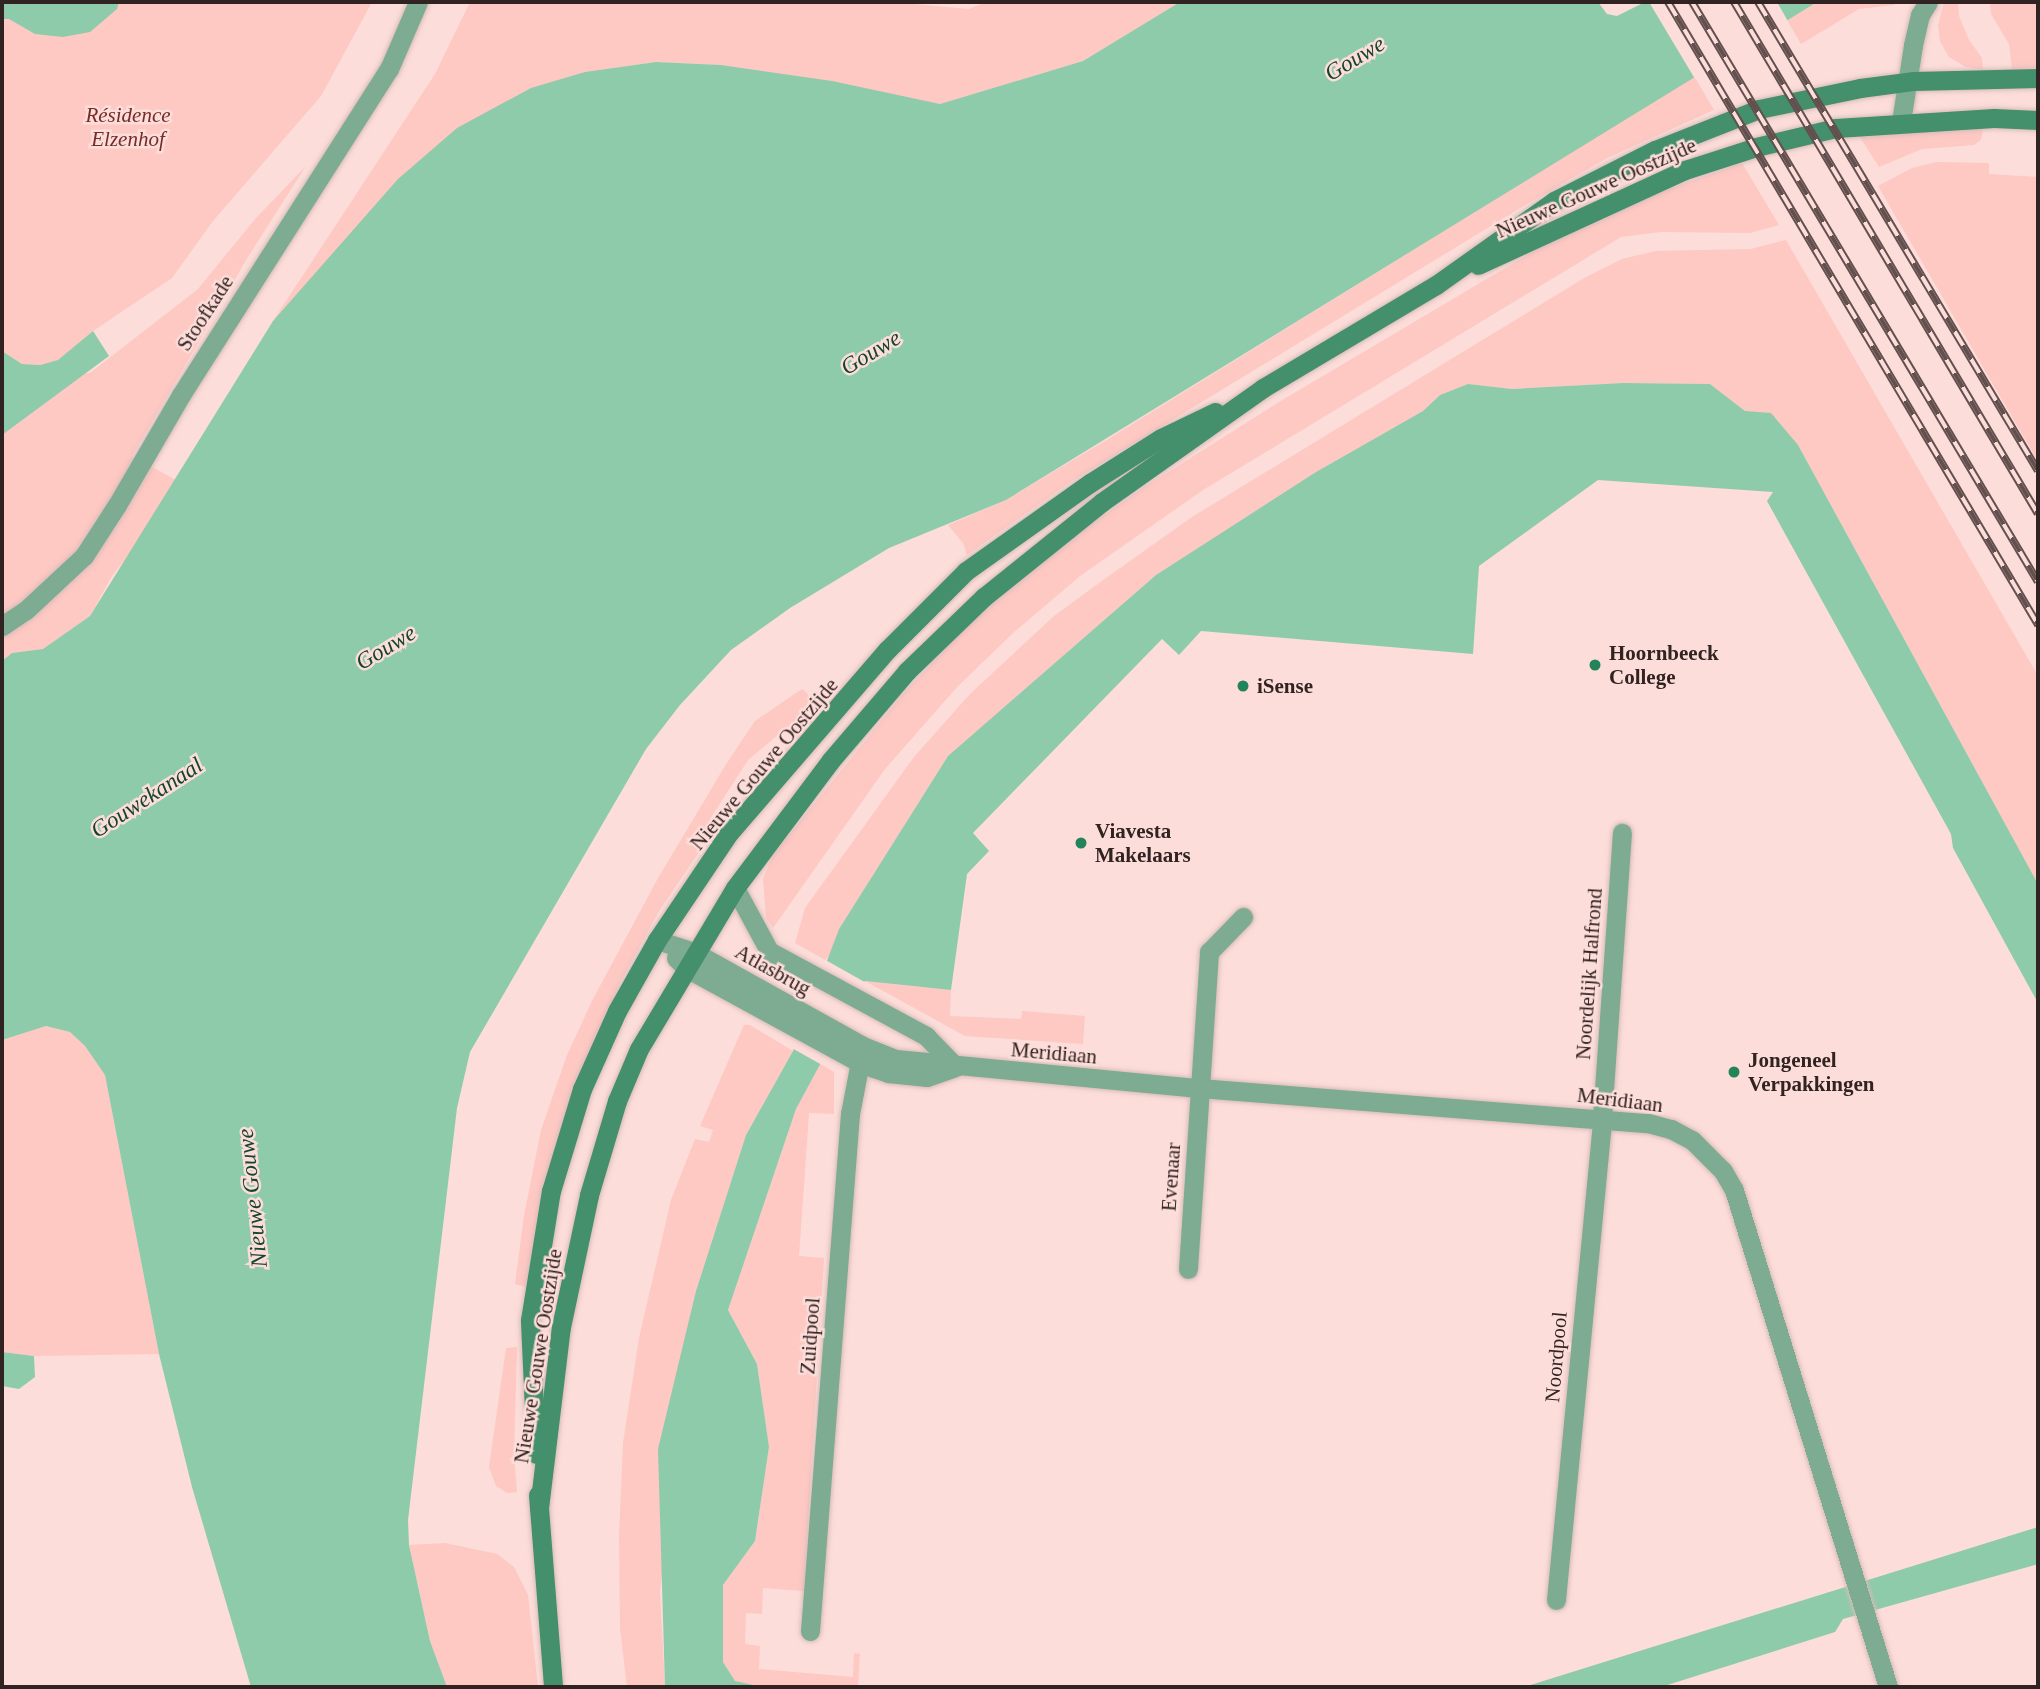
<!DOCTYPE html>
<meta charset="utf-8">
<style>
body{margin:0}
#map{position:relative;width:2040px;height:1689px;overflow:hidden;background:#fcddd9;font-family:Georgia,serif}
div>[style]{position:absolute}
.green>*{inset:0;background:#fec8c3}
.water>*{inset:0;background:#8ecbab}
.pier>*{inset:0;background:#fcddd9}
.roads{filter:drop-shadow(0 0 2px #d7bcb8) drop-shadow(0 0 2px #d7bcb8)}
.minor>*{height:19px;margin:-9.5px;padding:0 9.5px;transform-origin:9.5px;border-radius:9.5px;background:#7dac93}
.secondary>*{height:19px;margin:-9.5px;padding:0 9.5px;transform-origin:9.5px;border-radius:9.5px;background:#448f6c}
.rail>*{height:8px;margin-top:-4px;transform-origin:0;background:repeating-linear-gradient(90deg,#fcddd9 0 16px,#63504e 0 32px);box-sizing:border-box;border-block:2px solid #63504e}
.dots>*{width:19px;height:19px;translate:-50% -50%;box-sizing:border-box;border:4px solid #fcddd9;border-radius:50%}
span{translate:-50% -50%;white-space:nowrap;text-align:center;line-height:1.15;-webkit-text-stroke:5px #fcddd9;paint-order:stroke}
.park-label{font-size:21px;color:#772b28;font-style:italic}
.street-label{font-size:21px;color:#312321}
.poi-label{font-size:21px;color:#312321;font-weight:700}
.left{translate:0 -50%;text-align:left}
.water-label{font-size:23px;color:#13442f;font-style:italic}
.frame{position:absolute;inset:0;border:4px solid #312321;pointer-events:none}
</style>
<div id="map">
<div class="green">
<i style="clip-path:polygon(2px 2px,372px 2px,321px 96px,213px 221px,172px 278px,93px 331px,58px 360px,40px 365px,22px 364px,2px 351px)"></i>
<i style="clip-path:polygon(470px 2px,892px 2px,969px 9px,986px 2px,1180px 2px,1083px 61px,940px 104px,721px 65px,656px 62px,586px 72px,273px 321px,435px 74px)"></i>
<i style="clip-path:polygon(1817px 2px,1896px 2px,1894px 5px,1859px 9px,1801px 44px,1787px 20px)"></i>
<i style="clip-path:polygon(1944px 2px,1958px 2px,1959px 16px,1969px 40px,1982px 58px,1983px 70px,1966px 67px,1949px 57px,1940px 41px,1938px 25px)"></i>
<i style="clip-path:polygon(1990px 2px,2038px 2px,2038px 68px,2012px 69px,2009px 44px,1991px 14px)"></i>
<i style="clip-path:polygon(1694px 76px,1714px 110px,1607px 158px,1522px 207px,1072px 481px,967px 555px,963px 543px,948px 525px,1006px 500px,1108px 439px)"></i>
<i style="clip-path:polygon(1983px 128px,1981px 140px,1974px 145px,1922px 149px,1879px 167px,1858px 134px)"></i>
<i style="clip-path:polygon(1937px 162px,1989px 163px,1989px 174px,2038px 177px,2038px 462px,1878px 186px,1912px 168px)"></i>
<i style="clip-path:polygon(1742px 163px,1779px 225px,1750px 233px,1661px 232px,1621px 237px,1203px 490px,1080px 576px,1013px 633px,958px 686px,885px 769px,773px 928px,766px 918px,763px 879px,773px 855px,904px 693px,964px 629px,1056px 549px,1143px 488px,1279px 402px,1544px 245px,1627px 204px)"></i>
<i style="clip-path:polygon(306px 166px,248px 257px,132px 456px,176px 480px,133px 549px,112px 576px,90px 616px,43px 649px,12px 653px,2px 661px,2px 435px,39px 405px,86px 373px,90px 373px,198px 289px,256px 218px)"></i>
<i style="clip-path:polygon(1786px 240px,2038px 676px,2038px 884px,1798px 445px,1745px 411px,1710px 384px,1623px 383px,1512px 389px,1468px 384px,1440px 395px,1423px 411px,1316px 472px,1156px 575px,948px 756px,839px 929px,832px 953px,825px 960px,795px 943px,805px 908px,914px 757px,970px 694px,1054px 616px,1106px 578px,1192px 517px,1586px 277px,1622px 259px,1656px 251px,1751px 249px)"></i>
<i style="clip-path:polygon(802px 689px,808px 694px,810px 703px,804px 713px,748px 760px,710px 819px,712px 833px,659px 911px,621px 981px,588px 1057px,526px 1287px,515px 1284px,524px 1216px,541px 1130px,567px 1055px,593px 999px,657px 880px,725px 766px,755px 721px)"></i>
<i style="clip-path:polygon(865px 981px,951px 990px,950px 1016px,1021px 1019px,1022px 1011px,1085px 1016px,1083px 1044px,965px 1036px)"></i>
<i style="clip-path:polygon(744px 1025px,750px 1025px,793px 1051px,746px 1135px,696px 1291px,660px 1592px,665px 1687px,627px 1687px,620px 1628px,619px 1536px,623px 1443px,639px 1338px,671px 1200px,695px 1139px,709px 1142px,713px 1130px,700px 1126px)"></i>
<i style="clip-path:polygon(46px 1026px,70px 1032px,85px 1046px,105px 1075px,159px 1354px,34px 1356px,2px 1352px,2px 1040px)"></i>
<i style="clip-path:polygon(819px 1063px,834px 1072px,834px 1114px,809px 1113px,799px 1256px,824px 1258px,804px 1591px,763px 1588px,762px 1614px,746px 1613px,745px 1644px,760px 1646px,759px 1669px,853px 1677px,854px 1653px,860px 1654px,858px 1687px,763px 1687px,735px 1681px,723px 1662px,723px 1585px,755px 1541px,769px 1447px,757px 1364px,728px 1310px,796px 1109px)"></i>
<i style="clip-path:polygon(517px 1347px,514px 1455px,517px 1492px,507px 1493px,496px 1486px,489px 1467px,506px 1348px)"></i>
<i style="clip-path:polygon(445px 1543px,497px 1554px,514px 1567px,528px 1595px,538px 1687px,447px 1687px,430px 1641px,409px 1545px)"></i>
</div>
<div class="water">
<i style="clip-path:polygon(2px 2px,119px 2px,117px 9px,90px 32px,63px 37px,35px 34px,9px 19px,2px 19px)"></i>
<i style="clip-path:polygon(1180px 2px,1598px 2px,1607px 14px,1617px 16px,1645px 2px,1817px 2px,1006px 500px,889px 548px,790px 608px,731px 650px,680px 705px,646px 749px,470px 1052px,457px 1108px,408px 1520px,409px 1545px,430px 1641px,447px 1687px,251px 1687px,192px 1487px,159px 1354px,105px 1075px,85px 1046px,70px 1032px,46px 1026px,2px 1040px,2px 661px,12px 653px,43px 649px,90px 616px,273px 321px,398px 179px,457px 128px,531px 88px,585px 72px,656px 62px,721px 65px,832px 81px,940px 104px,1083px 61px)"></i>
<i style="clip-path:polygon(93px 331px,109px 356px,2px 435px,2px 351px,22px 364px,40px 365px,58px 360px)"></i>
<i style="clip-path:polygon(1623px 383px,1710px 384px,1745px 411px,1771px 413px,1798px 445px,2038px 884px,2038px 1003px,1953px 848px,1951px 834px,1767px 501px,1773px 492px,1598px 480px,1479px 566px,1473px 654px,1201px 631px,1179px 655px,1162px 639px,973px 833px,989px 851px,967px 874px,951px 990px,865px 981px,796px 1109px,728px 1310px,757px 1364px,769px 1447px,755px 1541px,723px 1585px,723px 1662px,735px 1681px,763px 1687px,665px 1687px,658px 1449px,696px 1291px,746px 1135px,793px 1051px,839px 929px,948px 756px,1156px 575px,1316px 472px,1423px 411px,1440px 395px,1468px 384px,1512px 389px)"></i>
<i style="clip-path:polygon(2px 1352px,34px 1356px,35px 1377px,19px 1389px,2px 1386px)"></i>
<i style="clip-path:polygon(2038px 1527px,2038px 1564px,1843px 1619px,1835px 1632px,1661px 1687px,1524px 1687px)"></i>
</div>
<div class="pier">
<i style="clip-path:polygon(1649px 2px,1777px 2px,1789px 23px,1695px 79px)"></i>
<i style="clip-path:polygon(822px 958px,870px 985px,867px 985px,822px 1065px,790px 1047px)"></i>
</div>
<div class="roads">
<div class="minor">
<i style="left:1901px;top:122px;width:78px;rotate:-81.1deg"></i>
<i style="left:1913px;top:45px;width:31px;rotate:-77deg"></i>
<i style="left:1920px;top:15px;width:15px;rotate:-58deg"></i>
<i style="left:2px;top:626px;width:29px;rotate:-34deg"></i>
<i style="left:26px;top:610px;width:79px;rotate:-43deg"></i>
<i style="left:84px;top:556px;width:61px;rotate:-57.1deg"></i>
<i style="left:117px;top:505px;width:127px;rotate:-59.8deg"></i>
<i style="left:181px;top:395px;width:387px;rotate:-57.5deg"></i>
<i style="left:389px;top:69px;width:73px;rotate:-66.6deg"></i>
<i style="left:735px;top:888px;width:72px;rotate:61.6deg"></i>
<i style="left:769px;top:951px;width:179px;rotate:28.4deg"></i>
<i style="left:926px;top:1036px;width:43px;rotate:45.9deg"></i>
<i style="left:657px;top:940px;width:39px;rotate:18deg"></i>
<i style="left:694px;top:952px;width:193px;rotate:29.1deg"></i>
<i style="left:863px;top:1046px;width:35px;rotate:22deg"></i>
<i style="left:896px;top:1059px;width:304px;rotate:5.5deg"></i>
<i style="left:1199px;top:1088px;width:450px;rotate:4.5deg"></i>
<i style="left:1648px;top:1123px;width:24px;rotate:15deg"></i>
<i style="left:1671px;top:1129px;width:24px;rotate:28deg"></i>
<i style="left:1692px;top:1140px;width:44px;rotate:45deg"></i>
<i style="left:1723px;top:1171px;width:22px;rotate:60deg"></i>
<i style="left:1734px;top:1190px;width:520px;rotate:72.78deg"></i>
<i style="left:676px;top:958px;width:14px;rotate:45deg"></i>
<i style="left:686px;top:968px;width:200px;rotate:28.6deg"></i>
<i style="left:862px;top:1064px;width:28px;rotate:19deg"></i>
<i style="left:888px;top:1073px;width:39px;rotate:6deg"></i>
<i style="left:927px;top:1077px;width:28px;rotate:-19deg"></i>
<i style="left:1188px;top:1269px;width:318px;rotate:-86.2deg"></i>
<i style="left:1209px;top:952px;width:49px;rotate:-45.8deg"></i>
<i style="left:1556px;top:1600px;width:484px;rotate:-84.5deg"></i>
<i style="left:1602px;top:1118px;width:286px;rotate:-86deg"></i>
<i style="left:810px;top:1631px;width:519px;rotate:-85.58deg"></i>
<i style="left:850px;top:1114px;width:69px;rotate:-79.2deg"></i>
</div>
<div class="secondary">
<i style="left:1478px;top:265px;width:228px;rotate:-24.7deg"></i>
<i style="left:1685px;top:170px;width:75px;rotate:-17.9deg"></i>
<i style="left:1756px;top:147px;width:82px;rotate:-13.4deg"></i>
<i style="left:1836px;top:128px;width:158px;rotate:-3.6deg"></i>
<i style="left:1994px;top:118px;width:44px;rotate:2.6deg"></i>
<i style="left:536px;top:1454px;width:134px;rotate:-92.6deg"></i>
<i style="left:530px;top:1320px;width:131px;rotate:-80.8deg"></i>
<i style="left:551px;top:1191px;width:107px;rotate:-73.1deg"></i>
<i style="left:582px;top:1089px;width:85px;rotate:-65.8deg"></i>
<i style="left:617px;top:1011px;width:81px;rotate:-60.6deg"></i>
<i style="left:657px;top:940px;width:129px;rotate:-56.1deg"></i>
<i style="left:729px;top:833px;width:243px;rotate:-49.2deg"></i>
<i style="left:888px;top:649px;width:110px;rotate:-45deg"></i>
<i style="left:966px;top:571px;width:152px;rotate:-35.4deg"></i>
<i style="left:1090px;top:483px;width:84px;rotate:-32.4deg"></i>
<i style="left:1161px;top:438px;width:60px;rotate:-25.7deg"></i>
<i style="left:538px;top:1495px;width:193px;rotate:85.5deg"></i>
<i style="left:539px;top:1508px;width:182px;rotate:-83.1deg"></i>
<i style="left:561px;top:1327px;width:135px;rotate:-78deg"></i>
<i style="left:589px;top:1195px;width:98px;rotate:-73.4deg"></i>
<i style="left:617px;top:1101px;width:56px;rotate:-67.1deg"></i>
<i style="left:639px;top:1049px;width:187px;rotate:-59.2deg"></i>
<i style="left:735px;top:888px;width:160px;rotate:-53.1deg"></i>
<i style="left:831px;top:760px;width:117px;rotate:-49.5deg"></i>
<i style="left:907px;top:671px;width:107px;rotate:-43.9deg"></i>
<i style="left:984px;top:597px;width:151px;rotate:-38.8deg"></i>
<i style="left:1102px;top:502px;width:197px;rotate:-35.3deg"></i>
<i style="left:1263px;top:388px;width:201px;rotate:-30.8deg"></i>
<i style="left:1436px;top:285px;width:145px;rotate:-35.4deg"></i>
<i style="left:1554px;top:201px;width:113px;rotate:-26.8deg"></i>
<i style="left:1655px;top:150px;width:112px;rotate:-21.5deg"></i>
<i style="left:1759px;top:109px;width:103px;rotate:-11.7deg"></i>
<i style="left:1860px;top:88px;width:53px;rotate:-7.5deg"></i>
<i style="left:1913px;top:81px;width:125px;rotate:-1.4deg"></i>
</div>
</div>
<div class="rail">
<i style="left:1668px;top:2px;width:725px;rotate:59.29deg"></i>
<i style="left:1692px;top:2px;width:675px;rotate:59.18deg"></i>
<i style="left:1734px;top:2px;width:595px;rotate:59.3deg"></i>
<i style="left:1758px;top:2px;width:546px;rotate:59.16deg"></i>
</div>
<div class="dots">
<i style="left:1595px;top:665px;background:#23835b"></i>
<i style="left:1243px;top:686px;background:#23835b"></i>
<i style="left:1081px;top:843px;background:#23835b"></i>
<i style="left:1734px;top:1072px;background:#23835b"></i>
</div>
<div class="park-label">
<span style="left:128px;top:127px">Résidence<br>Elzenhof</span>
</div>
<div class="street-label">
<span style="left:1596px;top:188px;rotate:-24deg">Nieuwe Gouwe Oostzijde</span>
<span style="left:205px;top:313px;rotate:-57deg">Stoofkade</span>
<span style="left:764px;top:764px;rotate:-50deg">Nieuwe Gouwe Oostzijde</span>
<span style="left:773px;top:970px;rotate:29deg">Atlasbrug</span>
<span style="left:1589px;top:974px;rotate:-86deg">Noordelijk Halfrond</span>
<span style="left:1054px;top:1053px;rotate:5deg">Meridiaan</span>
<span style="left:1620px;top:1100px;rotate:7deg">Meridiaan</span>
<span style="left:1171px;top:1177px;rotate:-86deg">Evenaar</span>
<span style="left:810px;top:1336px;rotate:-86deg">Zuidpool</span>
<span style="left:538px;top:1356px;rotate:-81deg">Nieuwe Gouwe Oostzijde</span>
<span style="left:1556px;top:1357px;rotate:-85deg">Noordpool</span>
</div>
<div class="poi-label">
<span class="left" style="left:1609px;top:665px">Hoornbeeck<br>College</span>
<span class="left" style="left:1257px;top:686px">iSense</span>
<span class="left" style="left:1095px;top:843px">Viavesta<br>Makelaars</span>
<span class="left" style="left:1748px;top:1072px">Jongeneel<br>Verpakkingen</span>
</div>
<div class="water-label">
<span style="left:1355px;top:59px;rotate:-31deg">Gouwe</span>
<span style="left:871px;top:353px;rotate:-31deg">Gouwe</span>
<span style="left:386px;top:648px;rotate:-31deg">Gouwe</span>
<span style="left:147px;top:798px;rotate:-33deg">Gouwekanaal</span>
<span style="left:253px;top:1198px;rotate:-96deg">Nieuwe Gouwe</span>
</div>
<div class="frame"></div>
</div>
